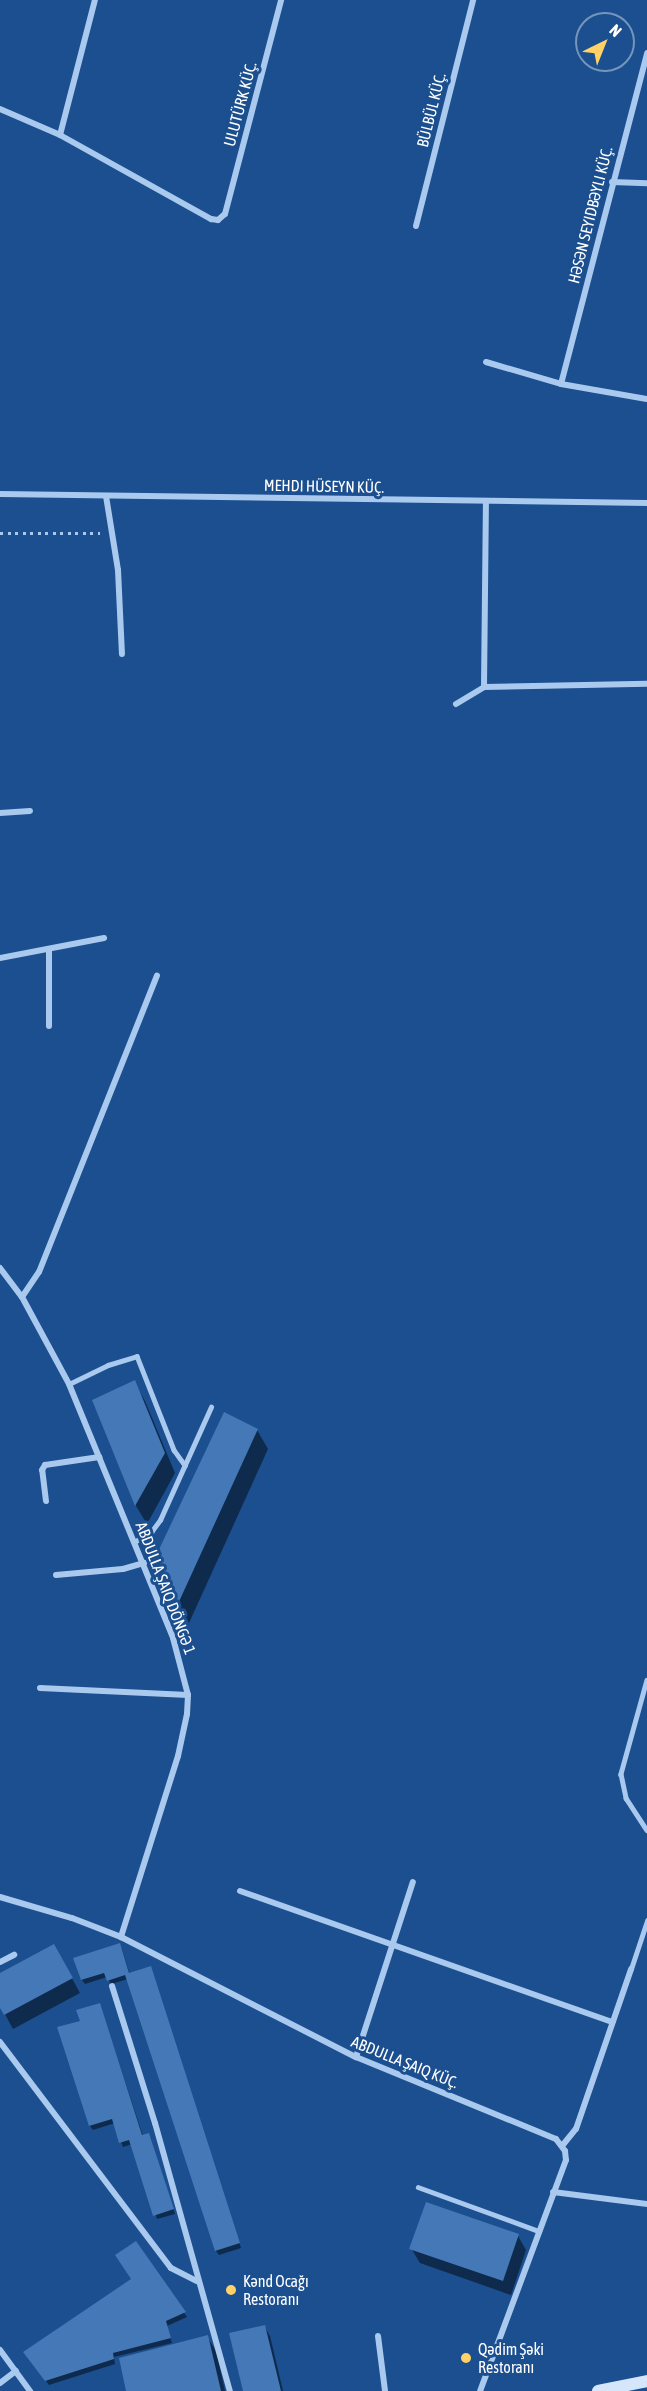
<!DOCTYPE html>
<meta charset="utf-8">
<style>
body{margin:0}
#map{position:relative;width:647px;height:2391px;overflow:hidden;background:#1b4f8f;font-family:"Asap Condensed",sans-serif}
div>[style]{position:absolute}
.shadow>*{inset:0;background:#0007}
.building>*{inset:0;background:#4478b7}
.path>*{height:3px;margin-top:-1.5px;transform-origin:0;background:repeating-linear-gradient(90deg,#a9c9ee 0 3px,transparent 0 7.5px)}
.service>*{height:4.5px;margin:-2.25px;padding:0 2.25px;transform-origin:2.25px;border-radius:2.25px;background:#a9c9ee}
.minor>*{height:6px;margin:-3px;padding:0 3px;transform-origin:3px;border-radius:3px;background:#a9c9ee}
.secondary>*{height:12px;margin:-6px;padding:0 6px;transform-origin:6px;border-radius:6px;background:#d6e6fa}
.dots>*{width:16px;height:16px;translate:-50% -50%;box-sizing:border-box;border:3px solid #1b4f8f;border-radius:50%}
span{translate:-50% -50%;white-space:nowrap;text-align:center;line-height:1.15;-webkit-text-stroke:6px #1b4f8f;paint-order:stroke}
.street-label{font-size:16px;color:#fff}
.poi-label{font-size:16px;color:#fff}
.left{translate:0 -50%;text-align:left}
.north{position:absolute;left:575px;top:12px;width:60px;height:60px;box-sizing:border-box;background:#1b4f8f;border:2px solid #7695bc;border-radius:50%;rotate:43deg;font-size:16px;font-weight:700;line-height:24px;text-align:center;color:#fff}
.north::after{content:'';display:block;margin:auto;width:21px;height:27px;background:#ffd166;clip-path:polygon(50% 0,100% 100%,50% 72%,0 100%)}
</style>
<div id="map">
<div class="shadow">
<i style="clip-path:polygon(134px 1382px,145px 1401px,175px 1473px,147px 1524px,136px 1506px,94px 1401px)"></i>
<i style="clip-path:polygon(257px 1430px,268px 1449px,189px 1623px,156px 1560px)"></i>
<i style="clip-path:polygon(122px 1949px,130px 1975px,152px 1973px,241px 2248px,219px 2255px,216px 2251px,128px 1979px,111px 1984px,107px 1977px,85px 1984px,82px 1980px,75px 1959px)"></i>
<i style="clip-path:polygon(62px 1960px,80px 1993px,13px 2029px,0 2005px,0 1974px)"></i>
<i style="clip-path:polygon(100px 2005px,143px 2136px,149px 2135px,151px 2139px,175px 2214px,157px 2219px,132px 2144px,123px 2147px,115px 2123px,93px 2130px,90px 2126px,59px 2028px,82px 2022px)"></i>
<i style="clip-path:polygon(518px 2236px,526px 2250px,511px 2295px,420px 2263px,411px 2248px)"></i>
<i style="clip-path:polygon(136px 2243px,187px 2317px,167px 2326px,172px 2343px,114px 2357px,115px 2364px,49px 2385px,27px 2356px,133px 2279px)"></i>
<i style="clip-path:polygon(264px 2326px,270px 2336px,283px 2391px,245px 2391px)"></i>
<i style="clip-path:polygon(207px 2337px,216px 2351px,225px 2391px,128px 2391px)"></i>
</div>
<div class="building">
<i style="clip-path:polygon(135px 1380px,165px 1453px,135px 1506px,92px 1400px)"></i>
<i style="clip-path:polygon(224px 1412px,258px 1429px,177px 1606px,154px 1560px)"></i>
<i style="clip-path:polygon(120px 1943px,129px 1973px,151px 1966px,240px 2243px,215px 2251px,125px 1975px,107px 1981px,104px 1973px,81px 1980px,73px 1958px)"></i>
<i style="clip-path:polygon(54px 1944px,73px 1978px,4px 2015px,0 2008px,0 1973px)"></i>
<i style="clip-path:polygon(100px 2003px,142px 2135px,149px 2133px,174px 2209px,153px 2216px,129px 2140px,119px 2143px,112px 2119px,89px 2126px,57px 2027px,80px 2021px,76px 2010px)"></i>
<i style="clip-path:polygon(426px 2202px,519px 2234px,503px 2281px,409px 2249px)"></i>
<i style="clip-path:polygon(136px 2241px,186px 2312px,166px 2321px,171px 2338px,113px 2353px,114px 2359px,45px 2381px,23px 2352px,131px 2279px,115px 2255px)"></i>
<i style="clip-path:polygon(265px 2325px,281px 2391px,243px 2391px,229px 2333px)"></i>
<i style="clip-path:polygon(208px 2335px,221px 2391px,126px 2391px,119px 2358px)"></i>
</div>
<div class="path">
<i style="left:0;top:533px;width:100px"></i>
</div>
<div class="service">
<i style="left:69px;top:1384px;width:43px;rotate:-26deg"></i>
<i style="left:108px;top:1365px;width:30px;rotate:-17deg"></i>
<i style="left:137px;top:1356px;width:101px;rotate:68.5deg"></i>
<i style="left:174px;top:1450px;width:19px;rotate:54deg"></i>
<i style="left:134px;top:1542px;width:20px;rotate:-30deg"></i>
<i style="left:151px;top:1532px;width:15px;rotate:-53deg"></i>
<i style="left:160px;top:1520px;width:124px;rotate:-65.7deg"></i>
<i style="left:647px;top:1680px;width:98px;rotate:105.5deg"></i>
<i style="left:621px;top:1774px;width:25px;rotate:78deg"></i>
<i style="left:626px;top:1798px;width:38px;rotate:57deg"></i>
<i style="left:631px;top:1969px;width:51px;rotate:-71.6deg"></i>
<i style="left:418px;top:2187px;width:129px;rotate:20deg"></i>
</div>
<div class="minor">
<i style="left:0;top:109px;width:65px;rotate:23.4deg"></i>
<i style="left:60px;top:135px;width:173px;rotate:29.1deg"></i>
<i style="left:211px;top:219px;width:7px;rotate:8deg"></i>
<i style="left:218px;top:220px;width:9px;rotate:-41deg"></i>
<i style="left:225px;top:214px;width:221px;rotate:-75.3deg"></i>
<i style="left:60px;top:135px;width:139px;rotate:-75.5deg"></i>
<i style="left:612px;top:182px;width:35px;rotate:2deg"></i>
<i style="left:416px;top:226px;width:233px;rotate:-75.8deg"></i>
<i style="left:486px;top:362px;width:78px;rotate:16.3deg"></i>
<i style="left:561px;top:384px;width:87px;rotate:9.9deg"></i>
<i style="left:561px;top:384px;width:342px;rotate:-75.4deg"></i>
<i style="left:0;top:494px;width:647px;rotate:0.8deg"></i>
<i style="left:106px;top:496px;width:75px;rotate:80.8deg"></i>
<i style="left:118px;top:570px;width:84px;rotate:87.3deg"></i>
<i style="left:484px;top:687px;width:185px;rotate:-89.4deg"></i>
<i style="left:456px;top:704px;width:33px;rotate:-31deg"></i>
<i style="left:484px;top:687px;width:163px;rotate:-1.1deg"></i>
<i style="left:0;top:813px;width:30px;rotate:-4deg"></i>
<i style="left:0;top:958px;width:106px;rotate:-10.9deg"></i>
<i style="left:49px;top:1026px;width:76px;rotate:-90deg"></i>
<i style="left:0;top:1268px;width:36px;rotate:53deg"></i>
<i style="left:22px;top:1297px;width:99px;rotate:61.6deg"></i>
<i style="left:69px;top:1384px;width:274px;rotate:67.7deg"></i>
<i style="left:173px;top:1638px;width:59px;rotate:75.3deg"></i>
<i style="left:188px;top:1695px;width:19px;rotate:93deg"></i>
<i style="left:187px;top:1714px;width:43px;rotate:102.1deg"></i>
<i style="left:178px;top:1756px;width:190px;rotate:107.5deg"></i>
<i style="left:22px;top:1297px;width:30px;rotate:-56deg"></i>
<i style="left:39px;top:1272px;width:319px;rotate:-68.3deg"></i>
<i style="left:46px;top:1501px;width:31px;rotate:-97deg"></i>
<i style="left:42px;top:1470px;width:6px;rotate:-59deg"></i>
<i style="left:45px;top:1465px;width:55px;rotate:-8.4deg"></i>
<i style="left:56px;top:1575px;width:67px;rotate:-5.1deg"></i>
<i style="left:123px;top:1569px;width:22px;rotate:-16deg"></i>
<i style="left:40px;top:1688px;width:148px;rotate:2.7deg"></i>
<i style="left:240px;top:1891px;width:393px;rotate:19.4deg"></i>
<i style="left:0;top:1897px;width:75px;rotate:16.3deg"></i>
<i style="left:72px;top:1918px;width:53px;rotate:21.2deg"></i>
<i style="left:121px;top:1937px;width:264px;rotate:27.1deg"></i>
<i style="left:356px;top:2057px;width:216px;rotate:22.3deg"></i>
<i style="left:556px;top:2139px;width:15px;rotate:53deg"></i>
<i style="left:565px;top:2151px;width:9px;rotate:84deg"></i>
<i style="left:566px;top:2160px;width:246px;rotate:110.4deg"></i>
<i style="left:0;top:1962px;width:16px;rotate:-27deg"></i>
<i style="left:112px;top:1986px;width:144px;rotate:72.6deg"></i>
<i style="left:155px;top:2123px;width:278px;rotate:74.4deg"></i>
<i style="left:0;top:2042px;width:283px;rotate:52.9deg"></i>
<i style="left:171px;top:2268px;width:29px;rotate:27deg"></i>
<i style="left:356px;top:2057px;width:184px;rotate:-72deg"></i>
<i style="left:562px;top:2146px;width:22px;rotate:-51deg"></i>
<i style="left:576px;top:2129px;width:169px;rotate:-71deg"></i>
<i style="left:553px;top:2192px;width:95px;rotate:7.3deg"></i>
<i style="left:378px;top:2336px;width:55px;rotate:82.7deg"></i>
<i style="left:0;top:2350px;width:51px;rotate:53.8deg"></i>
<i style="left:0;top:2383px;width:20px;rotate:-37deg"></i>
</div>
<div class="secondary">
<i style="left:598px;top:2391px;width:50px;rotate:-11.5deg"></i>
</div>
<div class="dots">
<i style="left:231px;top:2290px;background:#ffd166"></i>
<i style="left:466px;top:2358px;background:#ffd166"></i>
</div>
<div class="street-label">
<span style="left:240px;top:104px;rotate:-75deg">ULUTÜRK KÜÇ.</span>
<span style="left:431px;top:110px;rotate:-76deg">BÜLBÜL KÜÇ.</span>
<span style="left:590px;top:215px;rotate:-76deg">HƏSƏN SEYIDBƏYLI KÜÇ.</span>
<span style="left:324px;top:486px;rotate:1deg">MEHDI HÜSEYN KÜÇ.</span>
<span style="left:166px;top:1588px;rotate:69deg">ABDULLA ŞAIQ DÖNGƏ 1</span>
<span style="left:405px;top:2062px;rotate:22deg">ABDULLA ŞAIQ KÜÇ.</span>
</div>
<div class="poi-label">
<span class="left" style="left:243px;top:2290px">Kənd Ocağı<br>Restoranı</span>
<span class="left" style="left:478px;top:2358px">Qədim Şəki<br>Restoranı</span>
</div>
<div class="north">N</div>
</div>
